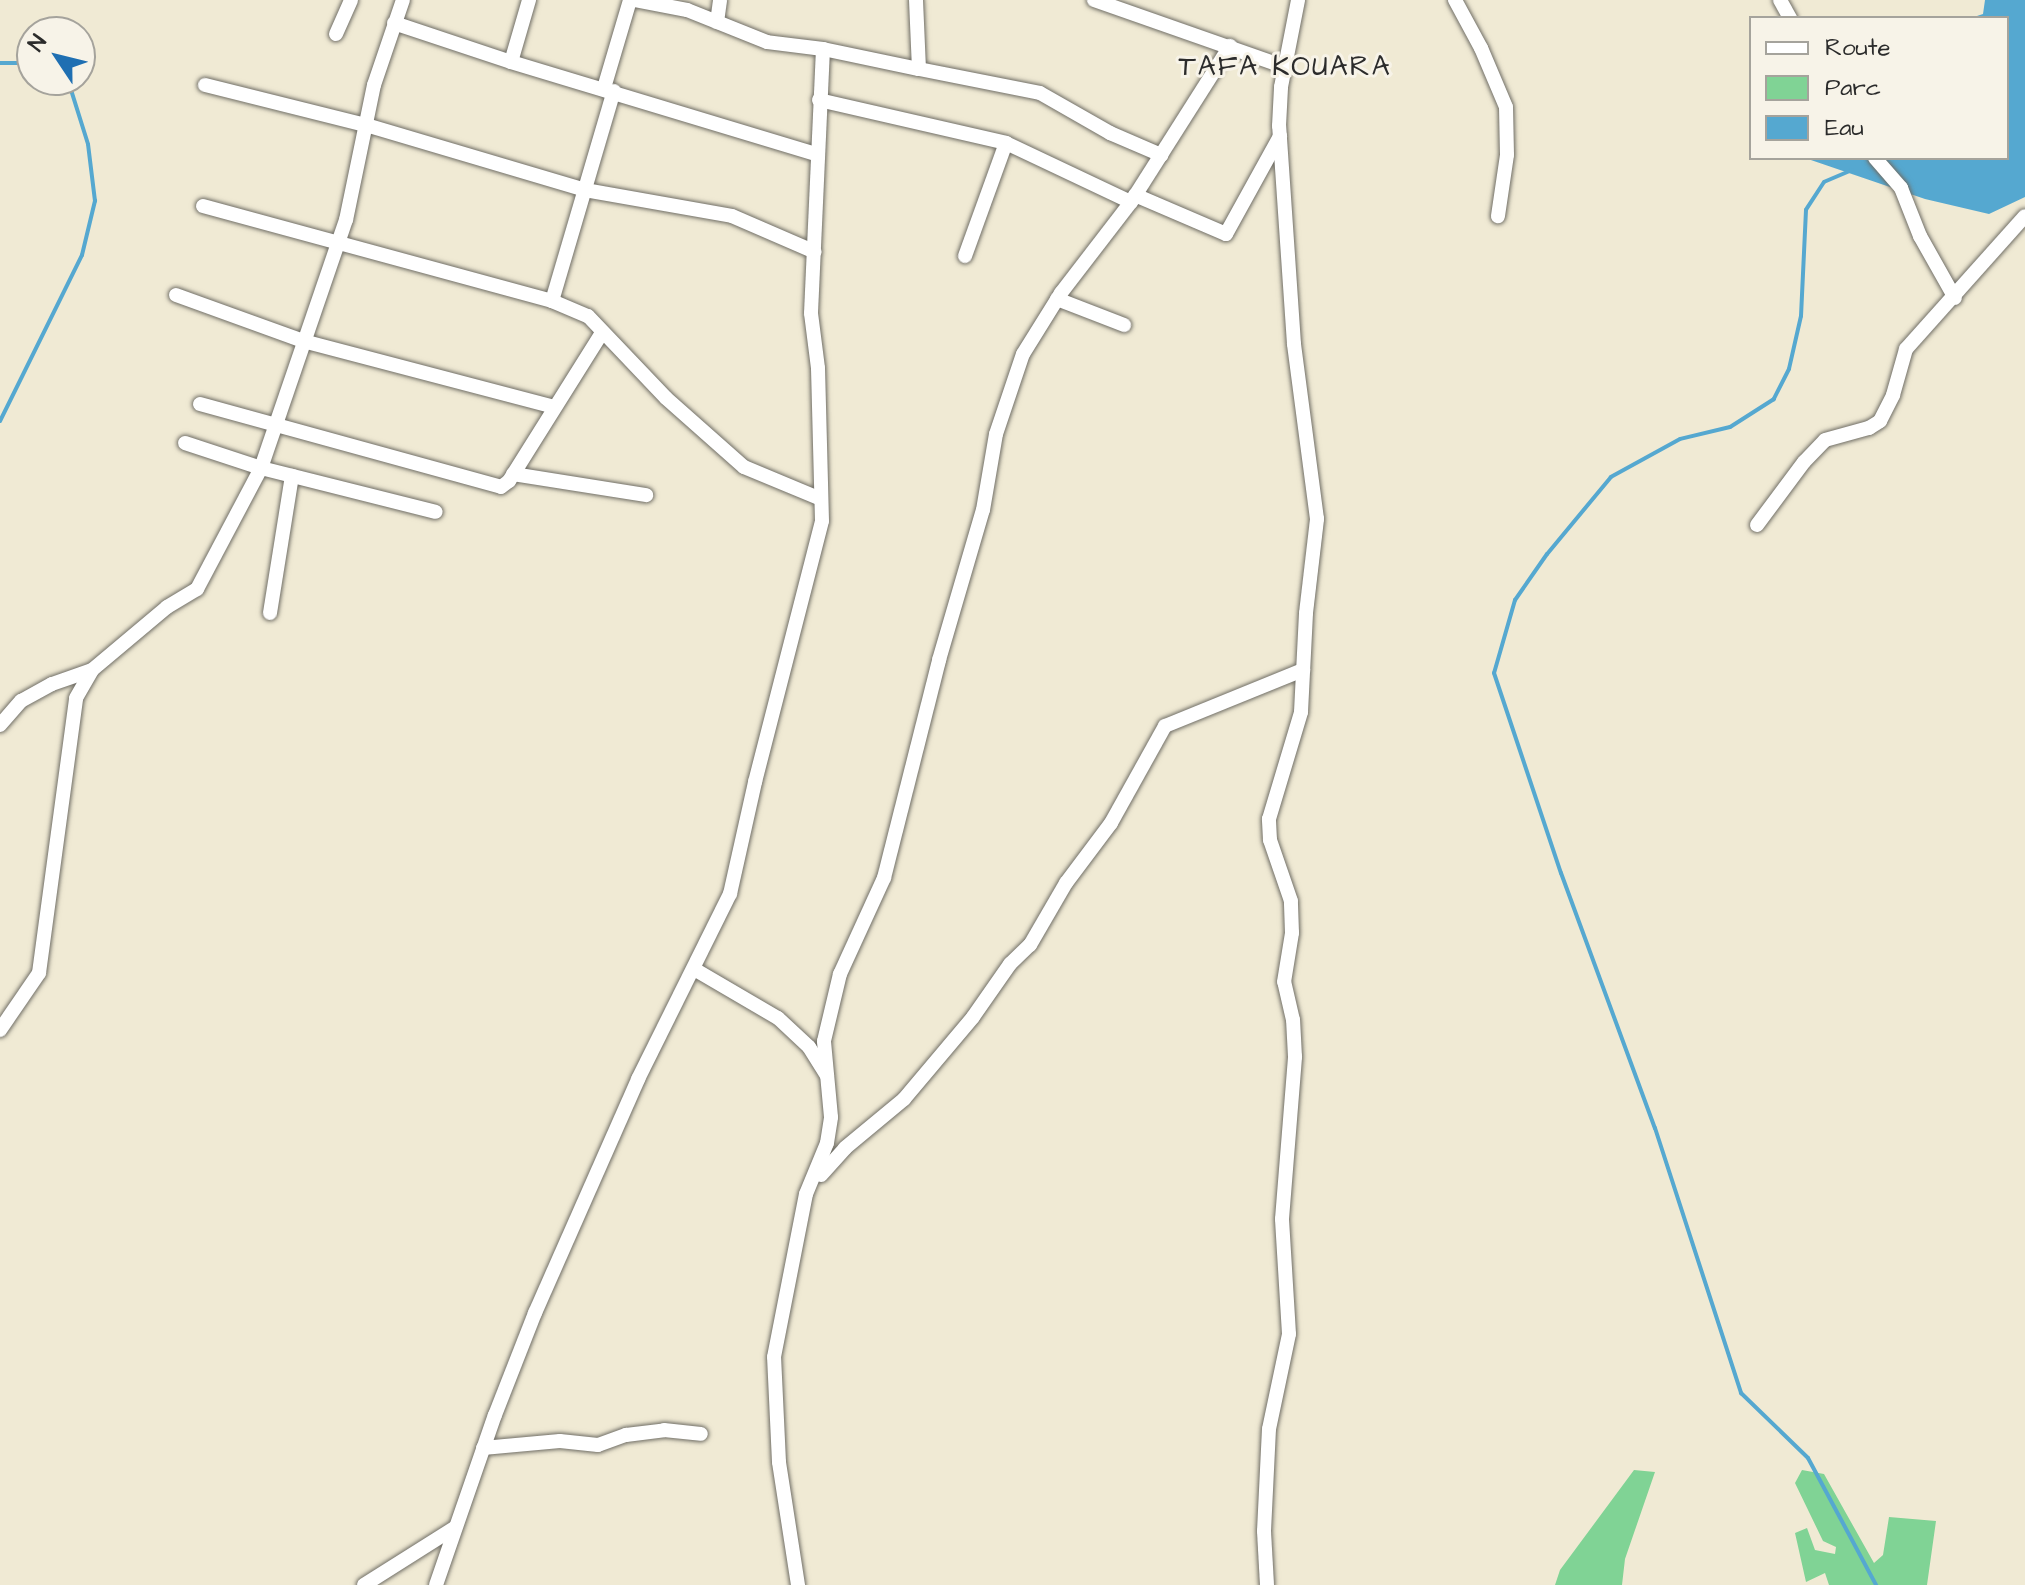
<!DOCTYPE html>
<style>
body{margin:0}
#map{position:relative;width:2025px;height:1585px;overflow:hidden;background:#f0ead4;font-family:"Architects Daughter",sans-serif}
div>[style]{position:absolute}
.green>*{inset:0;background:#80d395}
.water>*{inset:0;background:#55a8d0}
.stream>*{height:4px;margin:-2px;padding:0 2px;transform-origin:2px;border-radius:2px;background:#55a8d0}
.roads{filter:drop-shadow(0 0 2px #706e66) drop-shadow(0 0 2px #706e66)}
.minor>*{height:14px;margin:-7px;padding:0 7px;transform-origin:7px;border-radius:7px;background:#fff}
span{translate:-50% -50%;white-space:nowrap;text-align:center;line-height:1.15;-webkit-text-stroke:6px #f7f3e8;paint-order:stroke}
.quarter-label{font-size:28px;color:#2b2b2b;letter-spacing:2px}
.legend{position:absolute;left:1749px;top:16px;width:260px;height:144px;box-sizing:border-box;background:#f7f3e8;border:2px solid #a5a39c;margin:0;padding:10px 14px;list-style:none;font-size:24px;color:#2b2b2b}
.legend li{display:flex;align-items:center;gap:16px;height:40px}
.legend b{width:40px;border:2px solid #a5a39c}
.north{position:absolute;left:16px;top:16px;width:80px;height:80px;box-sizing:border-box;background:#f7f3e8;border:2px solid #a5a39c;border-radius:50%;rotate:305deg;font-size:22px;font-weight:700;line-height:32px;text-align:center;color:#2b2b2b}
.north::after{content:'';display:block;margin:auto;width:28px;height:36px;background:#1f6fb2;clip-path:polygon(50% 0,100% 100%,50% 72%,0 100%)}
</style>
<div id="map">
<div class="green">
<i style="clip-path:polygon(1634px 1470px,1655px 1472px,1625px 1559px,1622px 1585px,1555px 1585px,1560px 1570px)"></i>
<i style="clip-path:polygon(1802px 1470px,1824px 1474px,1874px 1563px,1883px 1555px,1889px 1517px,1936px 1521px,1927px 1585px,1829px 1585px,1825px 1573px,1806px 1582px,1795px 1533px,1807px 1528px,1815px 1550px,1835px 1554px,1836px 1547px,1823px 1541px,1795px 1483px)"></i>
</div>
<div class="water">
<i style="clip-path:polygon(1985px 0,2025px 0,2025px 197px,1989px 214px,1925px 199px,1805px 158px,2007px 158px,2007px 18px,1971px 18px,1983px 14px)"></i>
</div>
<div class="stream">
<i style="left:0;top:63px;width:32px"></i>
<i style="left:1852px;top:170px;width:30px;rotate:157deg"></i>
<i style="left:1824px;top:182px;width:33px;rotate:123deg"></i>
<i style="left:1806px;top:210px;width:106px;rotate:92.7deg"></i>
<i style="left:1801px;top:316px;width:54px;rotate:102.8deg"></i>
<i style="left:1789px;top:369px;width:34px;rotate:117deg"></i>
<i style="left:1774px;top:399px;width:52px;rotate:147.5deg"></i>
<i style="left:1730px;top:427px;width:51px;rotate:166.5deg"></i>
<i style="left:1680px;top:439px;width:79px;rotate:151.2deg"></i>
<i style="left:1611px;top:477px;width:100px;rotate:129.7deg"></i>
<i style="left:1547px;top:554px;width:56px;rotate:124.8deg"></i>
<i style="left:1515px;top:600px;width:76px;rotate:106deg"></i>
<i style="left:1494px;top:673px;width:211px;rotate:71.5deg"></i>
<i style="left:1561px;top:873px;width:272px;rotate:69.8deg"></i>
<i style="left:1655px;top:1128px;width:279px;rotate:72deg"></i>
<i style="left:1741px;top:1393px;width:93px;rotate:44.1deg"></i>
<i style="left:1808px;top:1458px;width:144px;rotate:61.8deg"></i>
<i style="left:0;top:421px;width:185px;rotate:-63.7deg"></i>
<i style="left:82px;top:255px;width:56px;rotate:-76.5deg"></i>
<i style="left:95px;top:201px;width:57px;rotate:-97deg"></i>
<i style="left:88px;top:144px;width:67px;rotate:-107.4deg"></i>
</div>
<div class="roads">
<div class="minor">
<i style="left:1094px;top:0;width:202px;rotate:19.3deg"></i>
<i style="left:1455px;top:0;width:55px;rotate:61.6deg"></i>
<i style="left:1481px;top:48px;width:64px;rotate:67deg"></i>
<i style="left:1506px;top:107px;width:48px;rotate:88.8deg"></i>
<i style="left:1507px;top:155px;width:62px;rotate:98.4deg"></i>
<i style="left:1780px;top:0;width:21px;rotate:61deg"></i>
<i style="left:717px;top:22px;width:22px;rotate:-82deg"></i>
<i style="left:394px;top:23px;width:123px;rotate:18.4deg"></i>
<i style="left:511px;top:62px;width:319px;rotate:16.8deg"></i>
<i style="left:336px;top:34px;width:37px;rotate:-66deg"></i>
<i style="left:823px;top:49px;width:98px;rotate:11.8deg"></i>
<i style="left:919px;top:69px;width:69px;rotate:-92.5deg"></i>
<i style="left:511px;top:62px;width:65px;rotate:-73.8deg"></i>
<i style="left:919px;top:69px;width:123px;rotate:11.2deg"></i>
<i style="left:1040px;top:93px;width:81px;rotate:29.7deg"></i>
<i style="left:1110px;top:133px;width:56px;rotate:23.3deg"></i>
<i style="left:205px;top:85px;width:166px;rotate:14deg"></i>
<i style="left:366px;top:125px;width:228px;rotate:16.5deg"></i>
<i style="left:585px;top:190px;width:149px;rotate:10deg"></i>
<i style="left:732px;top:216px;width:90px;rotate:23.4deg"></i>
<i style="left:604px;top:88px;width:92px;rotate:-73.5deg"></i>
<i style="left:819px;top:100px;width:192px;rotate:12.9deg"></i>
<i style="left:1006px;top:143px;width:138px;rotate:25.3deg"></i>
<i style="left:1875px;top:158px;width:40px;rotate:49deg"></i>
<i style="left:1901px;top:188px;width:52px;rotate:68.4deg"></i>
<i style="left:1920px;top:236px;width:71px;rotate:60.6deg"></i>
<i style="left:1135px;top:195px;width:99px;rotate:23.2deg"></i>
<i style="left:1226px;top:234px;width:112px;rotate:-61.1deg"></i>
<i style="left:203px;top:206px;width:362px;rotate:15.2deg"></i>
<i style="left:552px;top:301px;width:39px;rotate:23deg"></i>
<i style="left:588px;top:316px;width:113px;rotate:46.4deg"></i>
<i style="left:666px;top:398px;width:104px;rotate:41.5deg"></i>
<i style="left:744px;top:467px;width:83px;rotate:22.6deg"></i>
<i style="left:965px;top:256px;width:120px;rotate:-70.1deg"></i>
<i style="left:176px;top:295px;width:135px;rotate:19.9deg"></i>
<i style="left:303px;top:341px;width:260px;rotate:14.7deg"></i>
<i style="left:1057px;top:299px;width:72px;rotate:21.2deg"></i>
<i style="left:552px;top:301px;width:219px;rotate:-73.6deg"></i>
<i style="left:200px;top:404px;width:312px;rotate:15.4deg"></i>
<i style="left:501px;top:487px;width:10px;rotate:-37deg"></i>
<i style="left:509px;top:481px;width:175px;rotate:-57.9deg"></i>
<i style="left:185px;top:443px;width:80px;rotate:18.2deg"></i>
<i style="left:261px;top:468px;width:180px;rotate:14.1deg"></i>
<i style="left:513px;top:474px;width:135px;rotate:9deg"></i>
<i style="left:1757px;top:525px;width:79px;rotate:-53.3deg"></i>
<i style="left:1804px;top:462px;width:30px;rotate:-46deg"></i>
<i style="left:1825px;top:440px;width:46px;rotate:-15.3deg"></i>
<i style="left:1869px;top:428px;width:13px;rotate:-32deg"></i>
<i style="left:1880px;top:421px;width:29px;rotate:-63deg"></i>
<i style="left:1893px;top:395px;width:48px;rotate:-74.2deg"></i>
<i style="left:1906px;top:349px;width:178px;rotate:-48.2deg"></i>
<i style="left:270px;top:613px;width:139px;rotate:-80.9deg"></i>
<i style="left:0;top:725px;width:32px;rotate:-49deg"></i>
<i style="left:21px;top:701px;width:35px;rotate:-29deg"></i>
<i style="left:52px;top:684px;width:42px;rotate:-19.3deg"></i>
<i style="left:694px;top:969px;width:97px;rotate:30.3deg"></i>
<i style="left:778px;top:1018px;width:42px;rotate:43.1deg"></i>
<i style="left:809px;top:1047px;width:34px;rotate:58deg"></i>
<i style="left:0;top:1030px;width:69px;rotate:-55.6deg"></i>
<i style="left:39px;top:973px;width:277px;rotate:-82.3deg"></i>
<i style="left:76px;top:698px;width:32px;rotate:-60deg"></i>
<i style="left:92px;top:670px;width:98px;rotate:-40deg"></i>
<i style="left:167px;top:607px;width:35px;rotate:-31deg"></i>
<i style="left:197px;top:589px;width:137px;rotate:-62.1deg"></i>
<i style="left:261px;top:468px;width:262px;rotate:-71.1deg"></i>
<i style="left:346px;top:220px;width:138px;rotate:-78.3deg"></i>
<i style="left:374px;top:85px;width:90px;rotate:-71.2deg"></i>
<i style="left:821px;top:1175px;width:36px;rotate:-48deg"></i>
<i style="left:845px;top:1148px;width:77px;rotate:-39.7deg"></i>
<i style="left:904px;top:1099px;width:107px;rotate:-49.9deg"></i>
<i style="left:973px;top:1017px;width:65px;rotate:-55.1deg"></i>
<i style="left:1010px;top:964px;width:28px;rotate:-44deg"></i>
<i style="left:1030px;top:945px;width:72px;rotate:-59.9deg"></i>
<i style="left:1066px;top:883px;width:75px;rotate:-53.1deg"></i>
<i style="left:1111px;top:823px;width:111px;rotate:-60.9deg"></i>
<i style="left:1165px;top:726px;width:149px;rotate:-22.1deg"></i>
<i style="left:483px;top:1448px;width:77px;rotate:-5.2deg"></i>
<i style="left:560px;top:1441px;width:38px;rotate:6deg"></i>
<i style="left:598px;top:1445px;width:30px;rotate:-20deg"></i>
<i style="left:626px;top:1435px;width:38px;rotate:-7deg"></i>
<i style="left:664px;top:1430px;width:37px;rotate:6deg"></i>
<i style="left:364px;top:1585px;width:107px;rotate:-32.3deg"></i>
<i style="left:436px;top:1585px;width:180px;rotate:-70.9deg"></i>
<i style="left:495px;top:1415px;width:110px;rotate:-68.6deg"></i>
<i style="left:535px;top:1313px;width:256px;rotate:-66.2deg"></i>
<i style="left:638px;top:1079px;width:207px;rotate:-63.6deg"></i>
<i style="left:730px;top:894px;width:115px;rotate:-77.4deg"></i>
<i style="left:755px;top:782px;width:269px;rotate:-75.6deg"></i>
<i style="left:822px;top:521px;width:153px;rotate:-91.5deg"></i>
<i style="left:818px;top:368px;width:55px;rotate:-97.3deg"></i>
<i style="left:811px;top:313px;width:264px;rotate:-87.4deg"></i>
<i style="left:823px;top:49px;width:56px;rotate:-172.9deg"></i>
<i style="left:767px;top:42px;width:86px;rotate:-158.2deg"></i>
<i style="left:687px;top:10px;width:54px;rotate:-169.3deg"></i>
<i style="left:798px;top:1585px;width:124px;rotate:-98.8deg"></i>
<i style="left:779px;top:1462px;width:105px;rotate:-92.7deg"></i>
<i style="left:774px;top:1357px;width:166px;rotate:-78.9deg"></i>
<i style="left:806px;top:1194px;width:55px;rotate:-67.6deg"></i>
<i style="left:827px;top:1143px;width:26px;rotate:-81deg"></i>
<i style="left:831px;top:1117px;width:76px;rotate:-95.3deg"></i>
<i style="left:824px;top:1041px;width:69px;rotate:-76.6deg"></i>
<i style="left:840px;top:974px;width:106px;rotate:-65.4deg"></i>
<i style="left:884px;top:878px;width:225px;rotate:-75.8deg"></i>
<i style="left:939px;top:660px;width:156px;rotate:-73.7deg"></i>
<i style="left:983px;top:510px;width:77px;rotate:-80.3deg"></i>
<i style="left:996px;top:434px;width:84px;rotate:-71.4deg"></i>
<i style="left:1023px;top:354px;width:72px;rotate:-58.1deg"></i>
<i style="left:1061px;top:293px;width:115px;rotate:-52.4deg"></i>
<i style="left:1131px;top:202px;width:185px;rotate:-57.6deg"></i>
<i style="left:1267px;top:1585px;width:54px;rotate:-93.2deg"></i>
<i style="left:1264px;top:1531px;width:102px;rotate:-87.2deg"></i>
<i style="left:1269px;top:1429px;width:97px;rotate:-78.1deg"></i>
<i style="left:1289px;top:1334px;width:115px;rotate:-93.5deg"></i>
<i style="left:1282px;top:1219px;width:163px;rotate:-85.4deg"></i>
<i style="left:1295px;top:1057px;width:37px;rotate:-93deg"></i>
<i style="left:1293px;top:1020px;width:39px;rotate:-103deg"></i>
<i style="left:1284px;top:982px;width:50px;rotate:-80.7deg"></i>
<i style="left:1292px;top:933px;width:32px;rotate:-92deg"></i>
<i style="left:1291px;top:901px;width:65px;rotate:-109deg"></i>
<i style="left:1270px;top:840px;width:21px;rotate:-93deg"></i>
<i style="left:1269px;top:819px;width:112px;rotate:-73.3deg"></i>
<i style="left:1301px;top:712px;width:99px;rotate:-87.1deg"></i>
<i style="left:1306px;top:613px;width:95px;rotate:-83.3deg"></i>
<i style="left:1317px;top:519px;width:177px;rotate:-97.5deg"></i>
<i style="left:1294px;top:344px;width:219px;rotate:-93.9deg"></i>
<i style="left:1279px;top:126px;width:39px;rotate:-87deg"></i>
<i style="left:1281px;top:87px;width:89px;rotate:-78.9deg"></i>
</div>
</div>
<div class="quarter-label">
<span style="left:1285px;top:67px">TAFA KOUARA</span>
</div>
<ul class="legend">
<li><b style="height:10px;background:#fff"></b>Route</li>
<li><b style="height:22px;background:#80d395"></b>Parc</li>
<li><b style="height:22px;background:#55a8d0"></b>Eau</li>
</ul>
<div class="north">N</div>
</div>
